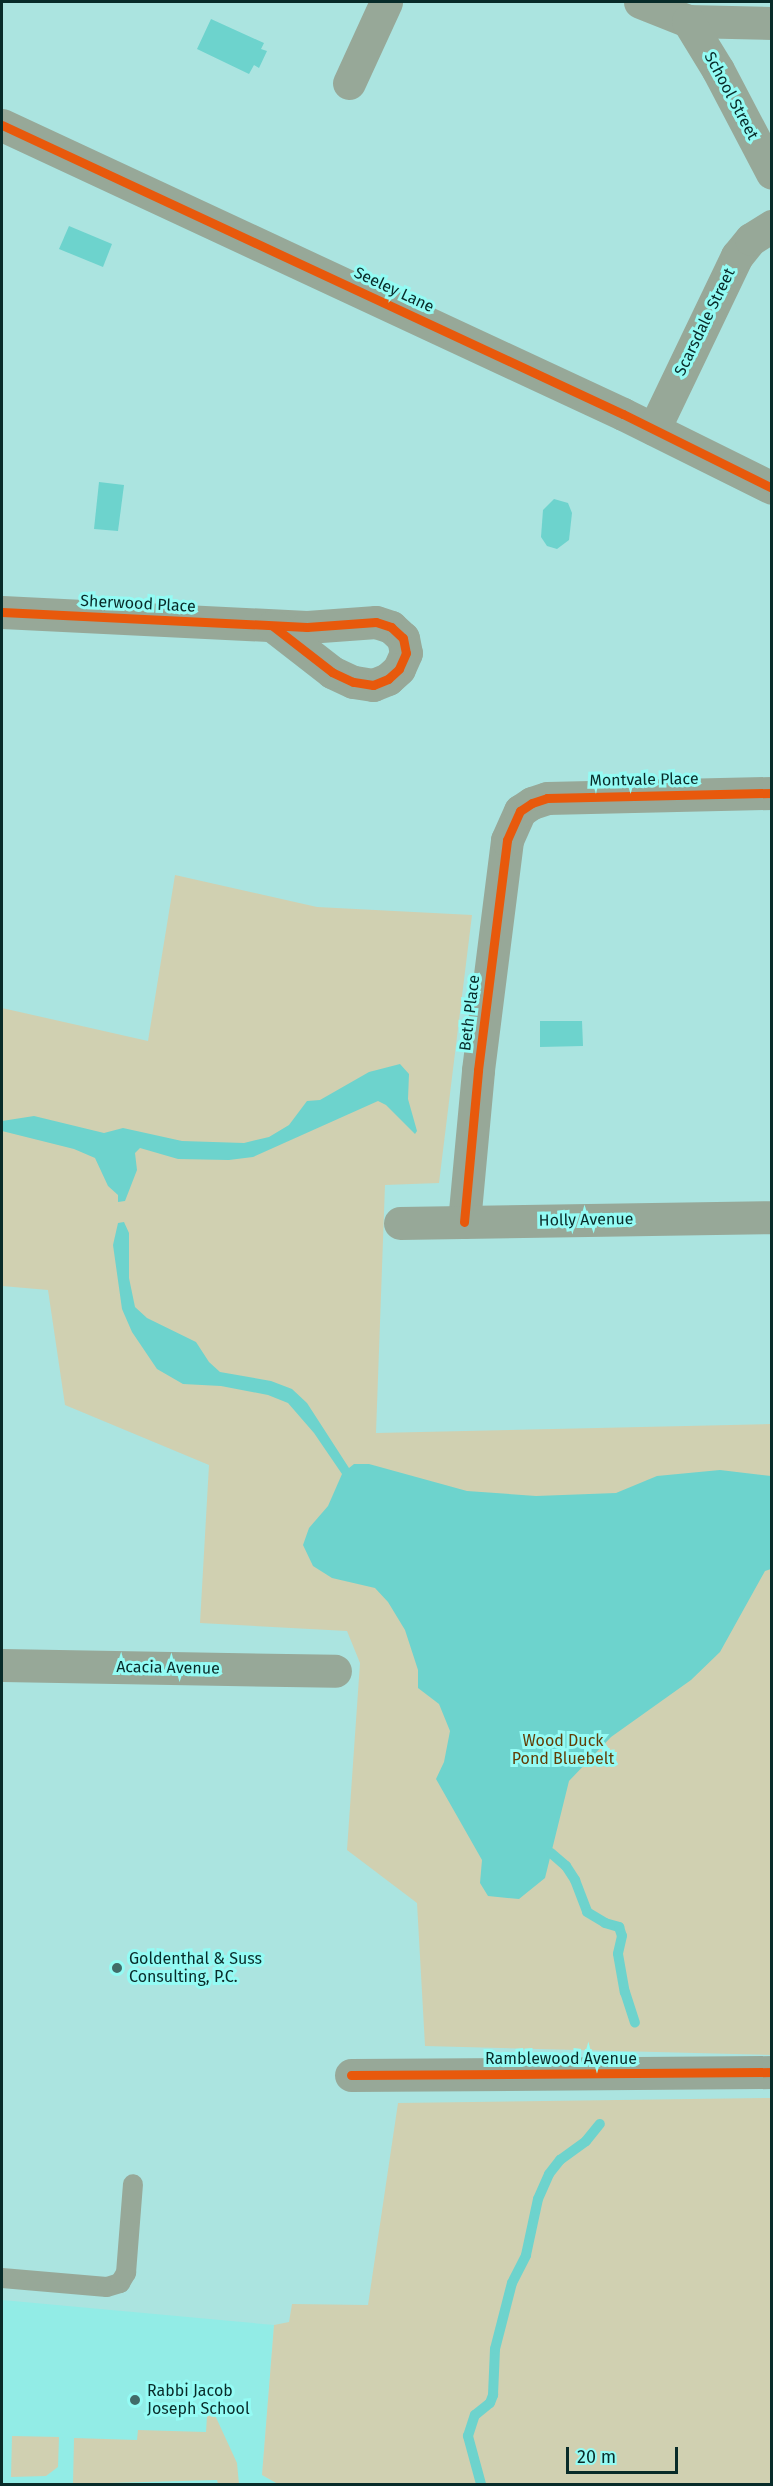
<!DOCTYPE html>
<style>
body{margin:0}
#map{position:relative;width:773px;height:2486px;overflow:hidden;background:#abe4e0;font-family:"Fira Sans",sans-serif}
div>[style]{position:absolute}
.built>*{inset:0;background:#92ece6}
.green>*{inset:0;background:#d0d0b1}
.water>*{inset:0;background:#6dd3cd}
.stream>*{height:10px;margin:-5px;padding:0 5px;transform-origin:5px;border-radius:5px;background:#6dd3cd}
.service>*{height:20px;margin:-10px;padding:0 10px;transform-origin:10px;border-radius:10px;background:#97a898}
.minor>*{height:33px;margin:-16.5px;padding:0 16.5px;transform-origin:16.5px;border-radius:16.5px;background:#97a898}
.cycleway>*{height:9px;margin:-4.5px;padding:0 4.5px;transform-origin:4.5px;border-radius:4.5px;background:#e8590c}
.dots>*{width:16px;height:16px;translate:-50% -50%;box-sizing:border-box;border:3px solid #94fbf4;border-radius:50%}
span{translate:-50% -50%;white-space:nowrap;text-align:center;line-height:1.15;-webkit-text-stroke:6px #94fbf4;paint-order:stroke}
.street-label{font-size:16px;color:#082b29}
.park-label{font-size:16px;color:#623d05}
.poi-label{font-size:16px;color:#082b29}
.left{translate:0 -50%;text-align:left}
.frame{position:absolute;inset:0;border:3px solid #082b29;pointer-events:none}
.scale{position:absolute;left:566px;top:2447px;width:112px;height:27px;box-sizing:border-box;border:3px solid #082b29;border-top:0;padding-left:8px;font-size:18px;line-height:21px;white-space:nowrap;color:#082b29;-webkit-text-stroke:4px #94fbf4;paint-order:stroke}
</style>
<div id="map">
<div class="built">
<i style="clip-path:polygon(2px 2300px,274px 2325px,262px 2475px,278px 2484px,2px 2484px)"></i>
</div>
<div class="green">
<i style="clip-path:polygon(175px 875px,317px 907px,472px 915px,439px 1183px,385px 1185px,376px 1433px,771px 1424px,771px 2055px,425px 2046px,417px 1903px,347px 1850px,360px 1663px,347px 1631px,200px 1623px,209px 1465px,65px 1405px,48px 1290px,2px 1286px,2px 1008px,148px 1041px)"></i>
<i style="clip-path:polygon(771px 2098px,771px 2484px,278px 2484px,262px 2475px,274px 2325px,289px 2322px,292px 2304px,368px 2305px,398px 2103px)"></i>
<i style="clip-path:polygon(208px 2400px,237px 2463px,239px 2484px,218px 2484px,217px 2480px,73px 2484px,74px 2438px,137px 2440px,138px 2430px,206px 2432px)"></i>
<i style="clip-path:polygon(12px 2436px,59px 2437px,58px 2467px,46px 2476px,11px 2477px)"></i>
</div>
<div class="water">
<i style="clip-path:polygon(211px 19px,264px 43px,261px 49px,267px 51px,259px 68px,254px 65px,249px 74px,197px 49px)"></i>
<i style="clip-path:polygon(69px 226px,112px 244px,103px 267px,59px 249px)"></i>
<i style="clip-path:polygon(99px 482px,124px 485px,118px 531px,94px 529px)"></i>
<i style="clip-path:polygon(554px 499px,568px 503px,572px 513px,569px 540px,557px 549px,547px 546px,541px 537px,543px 510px)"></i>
<i style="clip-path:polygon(540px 1021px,582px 1021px,583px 1046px,540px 1047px)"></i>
<i style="clip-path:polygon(400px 1064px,409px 1074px,408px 1099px,417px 1131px,415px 1134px,386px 1105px,378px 1101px,253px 1157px,229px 1160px,178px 1159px,140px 1148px,135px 1153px,137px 1170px,125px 1201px,118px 1202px,118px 1195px,108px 1186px,95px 1158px,74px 1149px,2px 1131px,2px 1121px,34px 1116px,104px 1133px,123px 1128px,182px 1141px,244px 1143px,269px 1137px,289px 1125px,307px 1101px,320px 1100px,369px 1072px)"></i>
<i style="clip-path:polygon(124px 1222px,129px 1233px,129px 1278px,135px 1307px,147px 1318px,196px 1342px,209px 1362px,220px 1372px,271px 1381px,292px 1389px,307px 1403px,349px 1468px,354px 1464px,369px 1464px,467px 1491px,536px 1496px,616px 1493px,657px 1476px,720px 1470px,771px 1476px,771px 1569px,765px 1571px,720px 1652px,691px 1680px,611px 1737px,569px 1781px,545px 1878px,519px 1899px,488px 1896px,480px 1883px,482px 1860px,436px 1779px,444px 1762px,450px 1731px,439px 1704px,418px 1688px,418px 1670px,405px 1630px,388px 1602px,375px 1588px,332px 1578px,313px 1566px,303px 1545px,309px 1528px,328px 1506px,342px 1474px,314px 1433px,288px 1403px,268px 1395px,221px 1386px,183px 1384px,157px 1369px,132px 1332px,122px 1309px,113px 1245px,118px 1223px)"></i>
</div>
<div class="stream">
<i style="left:551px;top:1853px;width:20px;rotate:41deg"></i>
<i style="left:566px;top:1866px;width:17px;rotate:57deg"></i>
<i style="left:575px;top:1880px;width:34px;rotate:69deg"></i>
<i style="left:587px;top:1912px;width:21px;rotate:31deg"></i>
<i style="left:605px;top:1923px;width:15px;rotate:16deg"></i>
<i style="left:619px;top:1927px;width:9px;rotate:72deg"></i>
<i style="left:622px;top:1936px;width:18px;rotate:103deg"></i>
<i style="left:618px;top:1954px;width:39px;rotate:80deg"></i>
<i style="left:625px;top:1992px;width:32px;rotate:72deg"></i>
<i style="left:481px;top:2484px;width:50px;rotate:-105.2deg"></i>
<i style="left:468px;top:2436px;width:22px;rotate:-72deg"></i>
<i style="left:475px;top:2415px;width:19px;rotate:-39deg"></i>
<i style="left:490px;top:2403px;width:9px;rotate:-69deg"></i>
<i style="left:493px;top:2395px;width:46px;rotate:-87.5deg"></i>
<i style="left:495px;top:2349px;width:68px;rotate:-75.6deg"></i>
<i style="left:512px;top:2283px;width:31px;rotate:-63deg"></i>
<i style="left:526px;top:2255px;width:57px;rotate:-77.9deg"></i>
<i style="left:538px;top:2199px;width:27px;rotate:-66deg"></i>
<i style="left:549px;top:2174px;width:18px;rotate:-52deg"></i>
<i style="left:560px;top:2160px;width:32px;rotate:-36deg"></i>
<i style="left:586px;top:2141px;width:22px;rotate:-51deg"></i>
</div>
<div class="service">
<i style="left:2px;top:2278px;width:105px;rotate:4.9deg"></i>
<i style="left:107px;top:2287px;width:14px;rotate:-17deg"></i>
<i style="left:120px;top:2283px;width:12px;rotate:-59deg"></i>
<i style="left:126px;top:2273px;width:89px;rotate:-85.5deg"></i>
</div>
<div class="minor">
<i style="left:640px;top:2px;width:52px;rotate:21.6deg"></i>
<i style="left:688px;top:21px;width:84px;rotate:1.4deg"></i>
<i style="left:688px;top:21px;width:57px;rotate:58.5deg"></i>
<i style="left:718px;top:70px;width:116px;rotate:62.3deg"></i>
<i style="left:349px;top:83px;width:89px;rotate:-65.4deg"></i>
<i style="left:2px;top:125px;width:685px;rotate:24.96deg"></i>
<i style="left:623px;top:414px;width:166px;rotate:26.4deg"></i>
<i style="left:654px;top:429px;width:192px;rotate:-64.4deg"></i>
<i style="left:737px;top:256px;width:22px;rotate:-51deg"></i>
<i style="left:751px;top:239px;width:25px;rotate:-32deg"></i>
<i style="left:2px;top:612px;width:305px;rotate:2.8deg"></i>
<i style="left:307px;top:627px;width:69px;rotate:-4.1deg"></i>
<i style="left:376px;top:622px;width:16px;rotate:18deg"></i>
<i style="left:391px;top:627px;width:16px;rotate:43deg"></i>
<i style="left:403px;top:638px;width:15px;rotate:79deg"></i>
<i style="left:406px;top:653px;width:17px;rotate:114deg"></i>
<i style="left:399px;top:669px;width:15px;rotate:138deg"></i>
<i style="left:388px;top:679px;width:16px;rotate:158deg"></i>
<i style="left:373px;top:685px;width:20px;rotate:-171deg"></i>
<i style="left:353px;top:682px;width:23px;rotate:-155deg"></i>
<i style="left:332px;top:672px;width:75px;rotate:-142.1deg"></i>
<i style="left:464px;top:1222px;width:153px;rotate:-84.7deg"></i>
<i style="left:478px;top:1070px;width:232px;rotate:-82.8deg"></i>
<i style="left:507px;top:840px;width:32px;rotate:-66deg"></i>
<i style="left:520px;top:811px;width:14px;rotate:-34deg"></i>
<i style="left:532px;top:803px;width:16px;rotate:-18deg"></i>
<i style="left:547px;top:798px;width:225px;rotate:-1.3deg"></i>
<i style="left:400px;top:1223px;width:372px;rotate:-0.9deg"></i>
<i style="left:2px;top:1665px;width:333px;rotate:1deg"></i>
<i style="left:351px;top:2075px;width:421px;rotate:-0.4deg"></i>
</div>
<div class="cycleway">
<i style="left:2px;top:125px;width:685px;rotate:24.96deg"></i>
<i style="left:623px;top:414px;width:166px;rotate:26.4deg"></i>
<i style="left:2px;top:612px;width:305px;rotate:2.8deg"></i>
<i style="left:307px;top:627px;width:69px;rotate:-4.1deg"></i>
<i style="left:376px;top:622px;width:16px;rotate:18deg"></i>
<i style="left:391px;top:627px;width:16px;rotate:43deg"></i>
<i style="left:403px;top:638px;width:15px;rotate:79deg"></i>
<i style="left:406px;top:653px;width:17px;rotate:114deg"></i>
<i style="left:399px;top:669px;width:15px;rotate:138deg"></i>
<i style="left:388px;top:679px;width:16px;rotate:158deg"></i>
<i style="left:373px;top:685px;width:20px;rotate:-171deg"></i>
<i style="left:353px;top:682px;width:23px;rotate:-155deg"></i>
<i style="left:332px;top:672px;width:75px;rotate:-142.1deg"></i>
<i style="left:464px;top:1222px;width:153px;rotate:-84.7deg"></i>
<i style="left:478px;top:1070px;width:232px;rotate:-82.8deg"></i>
<i style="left:507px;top:840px;width:32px;rotate:-66deg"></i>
<i style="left:520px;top:811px;width:14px;rotate:-34deg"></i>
<i style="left:532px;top:803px;width:16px;rotate:-18deg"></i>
<i style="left:547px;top:798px;width:225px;rotate:-1.3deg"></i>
<i style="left:351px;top:2075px;width:421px;rotate:-0.4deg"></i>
</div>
<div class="dots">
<i style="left:117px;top:1968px;background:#416c69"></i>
<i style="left:135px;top:2400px;background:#416c69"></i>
</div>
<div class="street-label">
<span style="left:731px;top:96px;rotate:62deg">School Street</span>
<span style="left:394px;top:290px;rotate:25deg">Seeley Lane</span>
<span style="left:705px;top:322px;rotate:-64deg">Scarsdale Street</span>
<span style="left:138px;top:604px;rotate:3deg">Sherwood Place</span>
<span style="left:644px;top:780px;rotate:-1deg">Montvale Place</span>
<span style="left:470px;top:1013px;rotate:-83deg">Beth Place</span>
<span style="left:586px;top:1220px;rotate:-1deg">Holly Avenue</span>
<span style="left:168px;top:1668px;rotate:1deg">Acacia Avenue</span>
<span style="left:561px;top:2059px">Ramblewood Avenue</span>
</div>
<div class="park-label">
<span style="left:563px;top:1750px">Wood Duck<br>Pond Bluebelt</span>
</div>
<div class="poi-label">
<span class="left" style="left:129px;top:1968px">Goldenthal &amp; Suss<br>Consulting, P.C.</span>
<span class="left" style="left:147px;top:2400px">Rabbi Jacob<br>Joseph School</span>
</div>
<div class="frame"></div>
<div class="scale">20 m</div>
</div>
